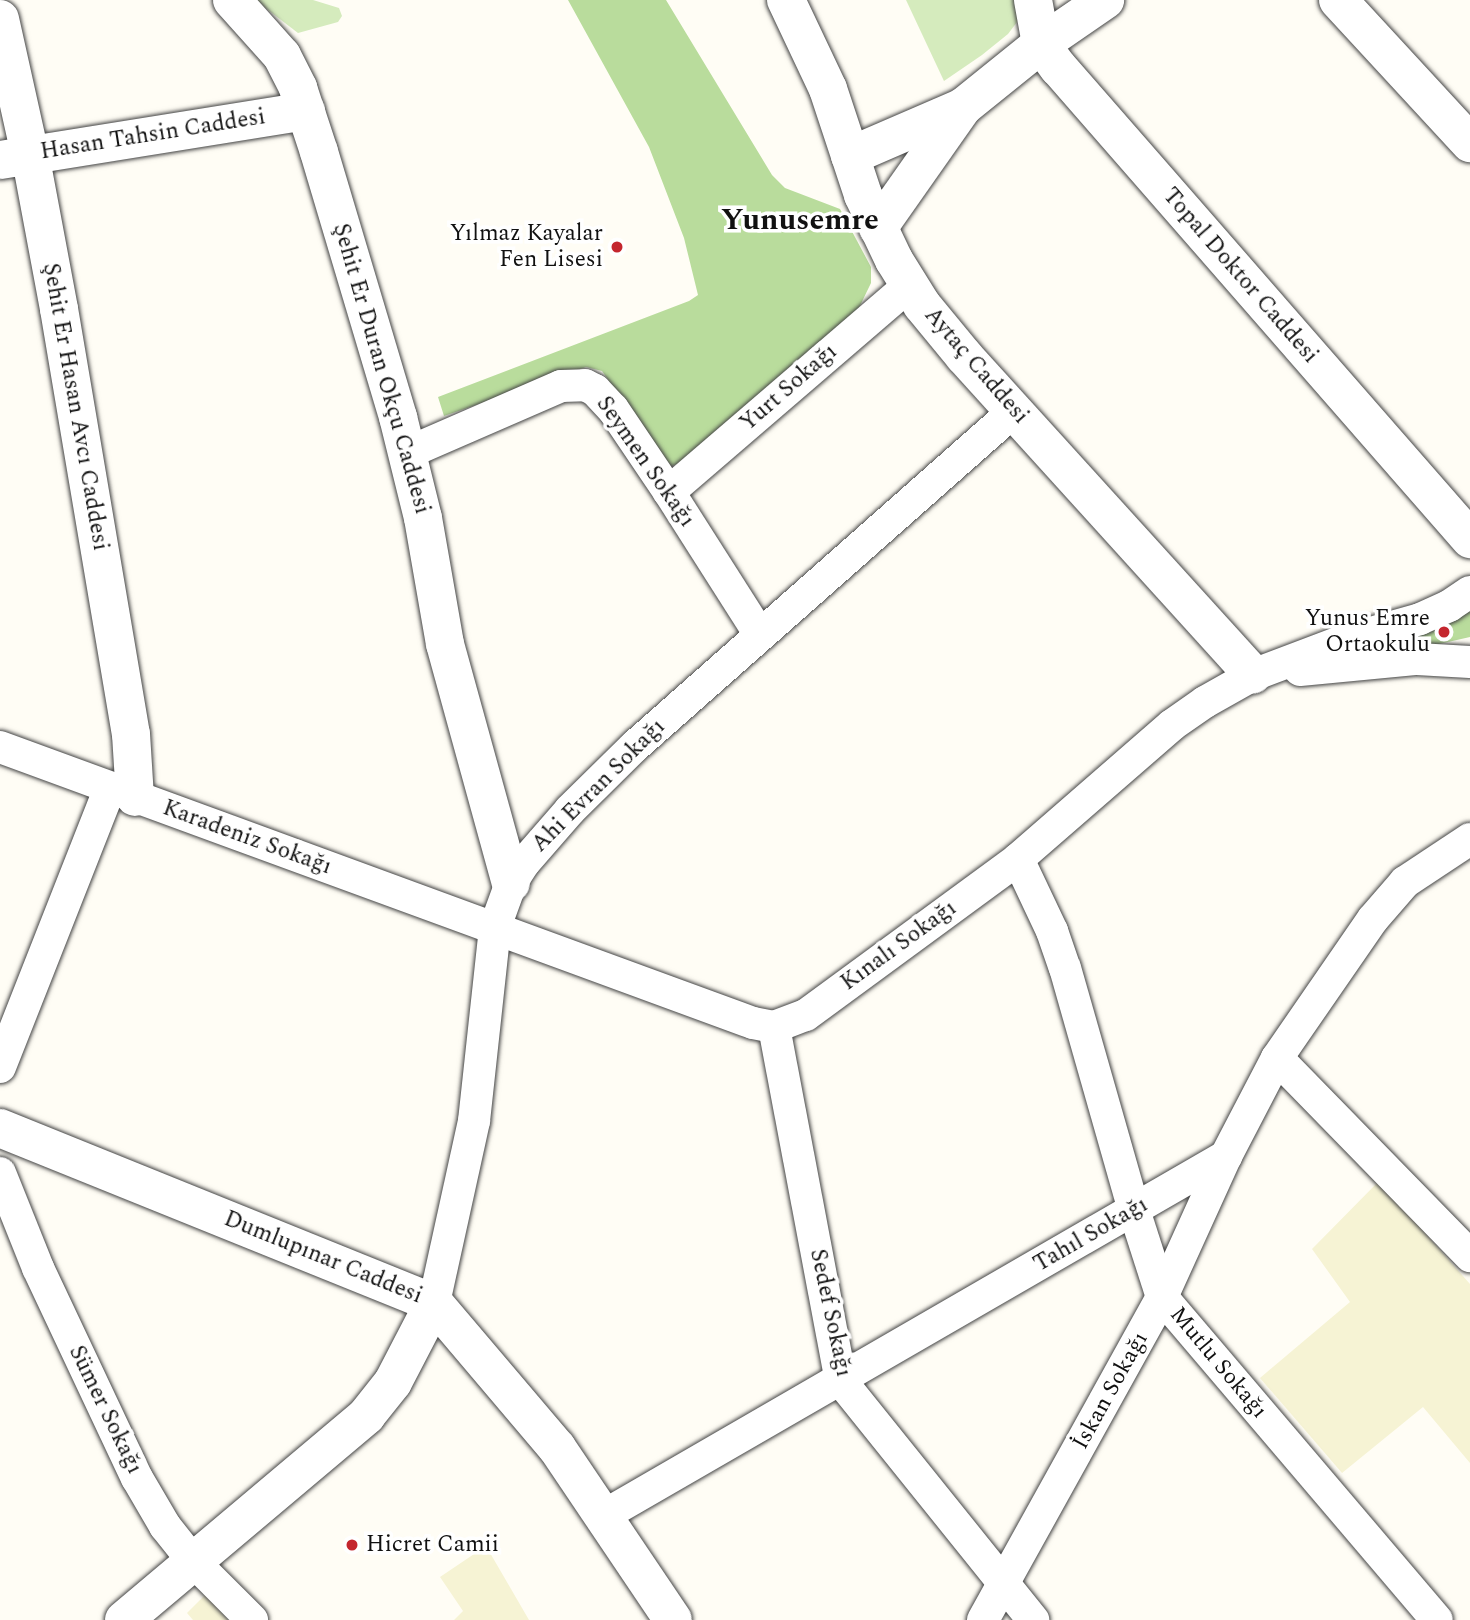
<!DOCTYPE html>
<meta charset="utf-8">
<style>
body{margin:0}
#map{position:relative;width:1470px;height:1620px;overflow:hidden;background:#fffdf5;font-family:Spectral,serif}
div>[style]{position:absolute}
.farmland>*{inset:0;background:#f6f3d4}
.green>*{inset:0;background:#d5ebbd}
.forest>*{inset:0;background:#b9dc9c}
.roads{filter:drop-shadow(0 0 2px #444) drop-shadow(0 0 2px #444)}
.minor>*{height:32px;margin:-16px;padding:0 16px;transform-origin:16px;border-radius:16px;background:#fff}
.tertiary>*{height:38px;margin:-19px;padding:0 19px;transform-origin:19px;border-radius:19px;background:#fff}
.dots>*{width:19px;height:19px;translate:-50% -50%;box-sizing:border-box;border:4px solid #fff;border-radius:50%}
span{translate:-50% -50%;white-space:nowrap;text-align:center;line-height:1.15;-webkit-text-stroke:7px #fff;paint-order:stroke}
.street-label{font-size:23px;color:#111}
.poi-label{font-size:23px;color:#111}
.right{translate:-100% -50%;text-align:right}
.left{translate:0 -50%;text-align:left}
.district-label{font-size:30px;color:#111;font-weight:700}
</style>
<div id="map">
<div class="farmland">
<i style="clip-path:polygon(1379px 1181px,1470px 1284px,1470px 1463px,1423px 1407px,1342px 1473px,1260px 1378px,1350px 1302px,1312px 1249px)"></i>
<i style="clip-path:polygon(486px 1546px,529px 1620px,454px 1620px,463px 1611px,440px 1577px)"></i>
<i style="clip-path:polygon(206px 1594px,228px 1620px,193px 1620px,187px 1613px)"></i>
</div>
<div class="green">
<i style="clip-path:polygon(255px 0,313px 0,339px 8px,342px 16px,338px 22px,298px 33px)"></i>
<i style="clip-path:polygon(906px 0,1014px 0,1020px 18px,1008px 34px,982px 55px,944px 81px)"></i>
</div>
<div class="forest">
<i style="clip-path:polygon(568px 0,666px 0,772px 175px,785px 188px,840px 209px,871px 267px,871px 283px,855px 316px,687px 460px,669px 467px,602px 371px,586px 367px,444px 416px,438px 397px,689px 301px,698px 295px,684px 238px,649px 147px)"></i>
<i style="clip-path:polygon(1470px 610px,1470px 637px,1426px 647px,1359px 646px)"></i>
</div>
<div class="roads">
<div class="minor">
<i style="left:407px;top:453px;width:168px;rotate:-23.5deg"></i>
<i style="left:561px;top:386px;width:24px;rotate:-2deg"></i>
<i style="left:585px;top:385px;width:11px;rotate:27deg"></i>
<i style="left:595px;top:390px;width:26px;rotate:47deg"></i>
<i style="left:613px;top:409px;width:100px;rotate:56deg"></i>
<i style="left:669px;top:492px;width:169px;rotate:57.5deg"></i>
<i style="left:669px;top:492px;width:318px;rotate:-40.7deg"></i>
<i style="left:1300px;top:670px;width:118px;rotate:-5.4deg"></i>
<i style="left:1417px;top:659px;width:53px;rotate:3.2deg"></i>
<i style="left:0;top:747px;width:802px;rotate:20.13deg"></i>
<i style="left:753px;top:1023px;width:21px;rotate:11deg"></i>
<i style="left:774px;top:1027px;width:34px;rotate:-21deg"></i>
<i style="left:806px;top:1015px;width:263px;rotate:-36.3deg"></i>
<i style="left:1018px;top:859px;width:204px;rotate:-41deg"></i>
<i style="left:1172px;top:725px;width:40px;rotate:-34.9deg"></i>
<i style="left:1205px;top:702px;width:55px;rotate:-29.4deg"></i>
<i style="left:1253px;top:675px;width:96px;rotate:-20.7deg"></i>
<i style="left:1343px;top:641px;width:80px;rotate:-15.9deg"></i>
<i style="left:1420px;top:619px;width:32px;rotate:-24deg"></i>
<i style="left:1449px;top:606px;width:25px;rotate:-34deg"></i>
<i style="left:1018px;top:859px;width:80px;rotate:64.7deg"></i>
<i style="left:1052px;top:931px;width:39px;rotate:71deg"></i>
<i style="left:1065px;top:968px;width:252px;rotate:74.1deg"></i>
<i style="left:1134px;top:1210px;width:91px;rotate:72.2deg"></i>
<i style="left:1162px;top:1297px;width:424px;rotate:49.6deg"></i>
<i style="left:774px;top:1027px;width:360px;rotate:79.3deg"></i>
<i style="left:841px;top:1381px;width:307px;rotate:51.2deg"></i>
<i style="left:1277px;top:1058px;width:277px;rotate:45.7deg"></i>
<i style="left:0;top:1067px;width:300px;rotate:-68.5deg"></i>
<i style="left:0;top:1173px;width:102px;rotate:68.2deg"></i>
<i style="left:38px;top:1268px;width:232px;rotate:64.8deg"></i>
<i style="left:137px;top:1478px;width:56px;rotate:59.7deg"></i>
<i style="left:165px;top:1526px;width:43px;rotate:51.5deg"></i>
<i style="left:192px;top:1560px;width:85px;rotate:45deg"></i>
<i style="left:434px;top:1303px;width:186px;rotate:-77.6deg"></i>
<i style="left:474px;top:1121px;width:195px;rotate:-83.8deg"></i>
<i style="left:495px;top:927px;width:47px;rotate:-70deg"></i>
<i style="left:511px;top:883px;width:24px;rotate:-57deg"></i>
<i style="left:524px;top:863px;width:70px;rotate:-49deg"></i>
<i style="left:570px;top:810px;width:91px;rotate:-44.6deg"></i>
<i style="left:635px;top:746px;width:506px;rotate:-41.47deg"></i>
<i style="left:603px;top:1516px;width:720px;rotate:-30.02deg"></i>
<i style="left:1226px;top:1156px;width:110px;rotate:-62.5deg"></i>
<i style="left:1277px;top:1058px;width:169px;rotate:-55.4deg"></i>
<i style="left:1373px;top:919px;width:49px;rotate:-49.1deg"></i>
<i style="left:1405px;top:882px;width:78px;rotate:-33.5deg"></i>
<i style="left:983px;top:1620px;width:369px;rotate:-61deg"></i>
<i style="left:1162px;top:1297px;width:155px;rotate:-65.6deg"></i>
</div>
<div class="tertiary">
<i style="left:232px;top:0;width:75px;rotate:48.2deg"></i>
<i style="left:282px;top:56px;width:36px;rotate:63deg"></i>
<i style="left:298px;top:88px;width:67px;rotate:71.8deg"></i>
<i style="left:319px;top:152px;width:277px;rotate:73.4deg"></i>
<i style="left:398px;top:417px;width:104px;rotate:76.1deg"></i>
<i style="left:423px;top:518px;width:128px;rotate:80.1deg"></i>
<i style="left:445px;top:644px;width:248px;rotate:74.6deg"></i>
<i style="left:786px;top:0;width:98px;rotate:64.7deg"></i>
<i style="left:828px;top:89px;width:112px;rotate:71.7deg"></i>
<i style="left:863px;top:195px;width:72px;rotate:64.5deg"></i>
<i style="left:894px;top:260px;width:53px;rotate:58.1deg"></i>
<i style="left:922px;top:305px;width:66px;rotate:50.5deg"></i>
<i style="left:964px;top:356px;width:430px;rotate:47.8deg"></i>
<i style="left:1033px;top:0;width:45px;rotate:79.7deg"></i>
<i style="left:1041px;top:44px;width:29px;rotate:54deg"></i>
<i style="left:1058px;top:67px;width:627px;rotate:48.88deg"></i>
<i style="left:1338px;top:0;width:195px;rotate:47.3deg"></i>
<i style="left:0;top:19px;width:138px;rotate:77.5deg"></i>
<i style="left:30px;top:154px;width:158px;rotate:79.4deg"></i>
<i style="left:59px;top:309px;width:431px;rotate:80.4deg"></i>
<i style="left:131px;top:734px;width:63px;rotate:86.4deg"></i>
<i style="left:850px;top:156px;width:123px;rotate:-23.4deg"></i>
<i style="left:963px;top:107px;width:100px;rotate:-38.9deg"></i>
<i style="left:1041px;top:44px;width:78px;rotate:-34.5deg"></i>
<i style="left:0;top:160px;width:310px;rotate:-9.1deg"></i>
<i style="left:878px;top:228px;width:148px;rotate:-54.9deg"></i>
<i style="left:0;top:1128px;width:468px;rotate:22deg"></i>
<i style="left:434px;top:1303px;width:190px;rotate:49.7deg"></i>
<i style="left:557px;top:1448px;width:207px;rotate:56deg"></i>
<i style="left:124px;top:1620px;width:317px;rotate:-40.1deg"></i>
<i style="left:366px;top:1416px;width:43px;rotate:-51.5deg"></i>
<i style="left:393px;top:1382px;width:89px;rotate:-62.6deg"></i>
</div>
</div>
<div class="dots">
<i style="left:617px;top:247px;background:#c4262e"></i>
<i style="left:1444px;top:632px;background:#c4262e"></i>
<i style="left:352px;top:1545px;background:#c4262e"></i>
</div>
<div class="street-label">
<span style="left:153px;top:135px;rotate:-9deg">Hasan Tahsin Caddesi</span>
<span style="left:1240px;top:276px;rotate:49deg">Topal Doktor Caddesi</span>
<span style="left:976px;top:366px;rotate:49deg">Aytaç Caddesi</span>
<span style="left:381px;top:369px;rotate:74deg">Şehit Er Duran Okçu Caddesi</span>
<span style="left:789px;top:388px;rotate:-41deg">Yurt Sokağı</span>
<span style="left:75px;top:407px;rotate:80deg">Şehit Er Hasan Avcı Caddesi</span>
<span style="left:645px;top:462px;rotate:55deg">Seymen Sokağı</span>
<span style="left:599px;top:786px;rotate:-45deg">Ahi Evran Sokağı</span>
<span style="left:247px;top:838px;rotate:20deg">Karadeniz Sokağı</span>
<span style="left:899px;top:946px;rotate:-36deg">Kınalı Sokağı</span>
<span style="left:1091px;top:1235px;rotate:-30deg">Tahıl Sokağı</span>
<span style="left:323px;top:1258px;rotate:22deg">Dumlupınar Caddesi</span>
<span style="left:830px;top:1313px;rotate:78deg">Sedef Sokağı</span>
<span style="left:1218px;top:1363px;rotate:50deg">Mutlu Sokağı</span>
<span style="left:1111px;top:1391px;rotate:-61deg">İskan Sokağı</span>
<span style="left:105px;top:1410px;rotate:64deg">Sümer Sokağı</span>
</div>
<div class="poi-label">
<span class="right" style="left:603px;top:247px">Yılmaz Kayalar<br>Fen Lisesi</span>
<span class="right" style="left:1430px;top:632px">Yunus Emre<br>Ortaokulu</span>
<span class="left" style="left:366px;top:1545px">Hicret Camii</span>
</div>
<div class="district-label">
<span style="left:800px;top:220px">Yunusemre</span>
</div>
</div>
